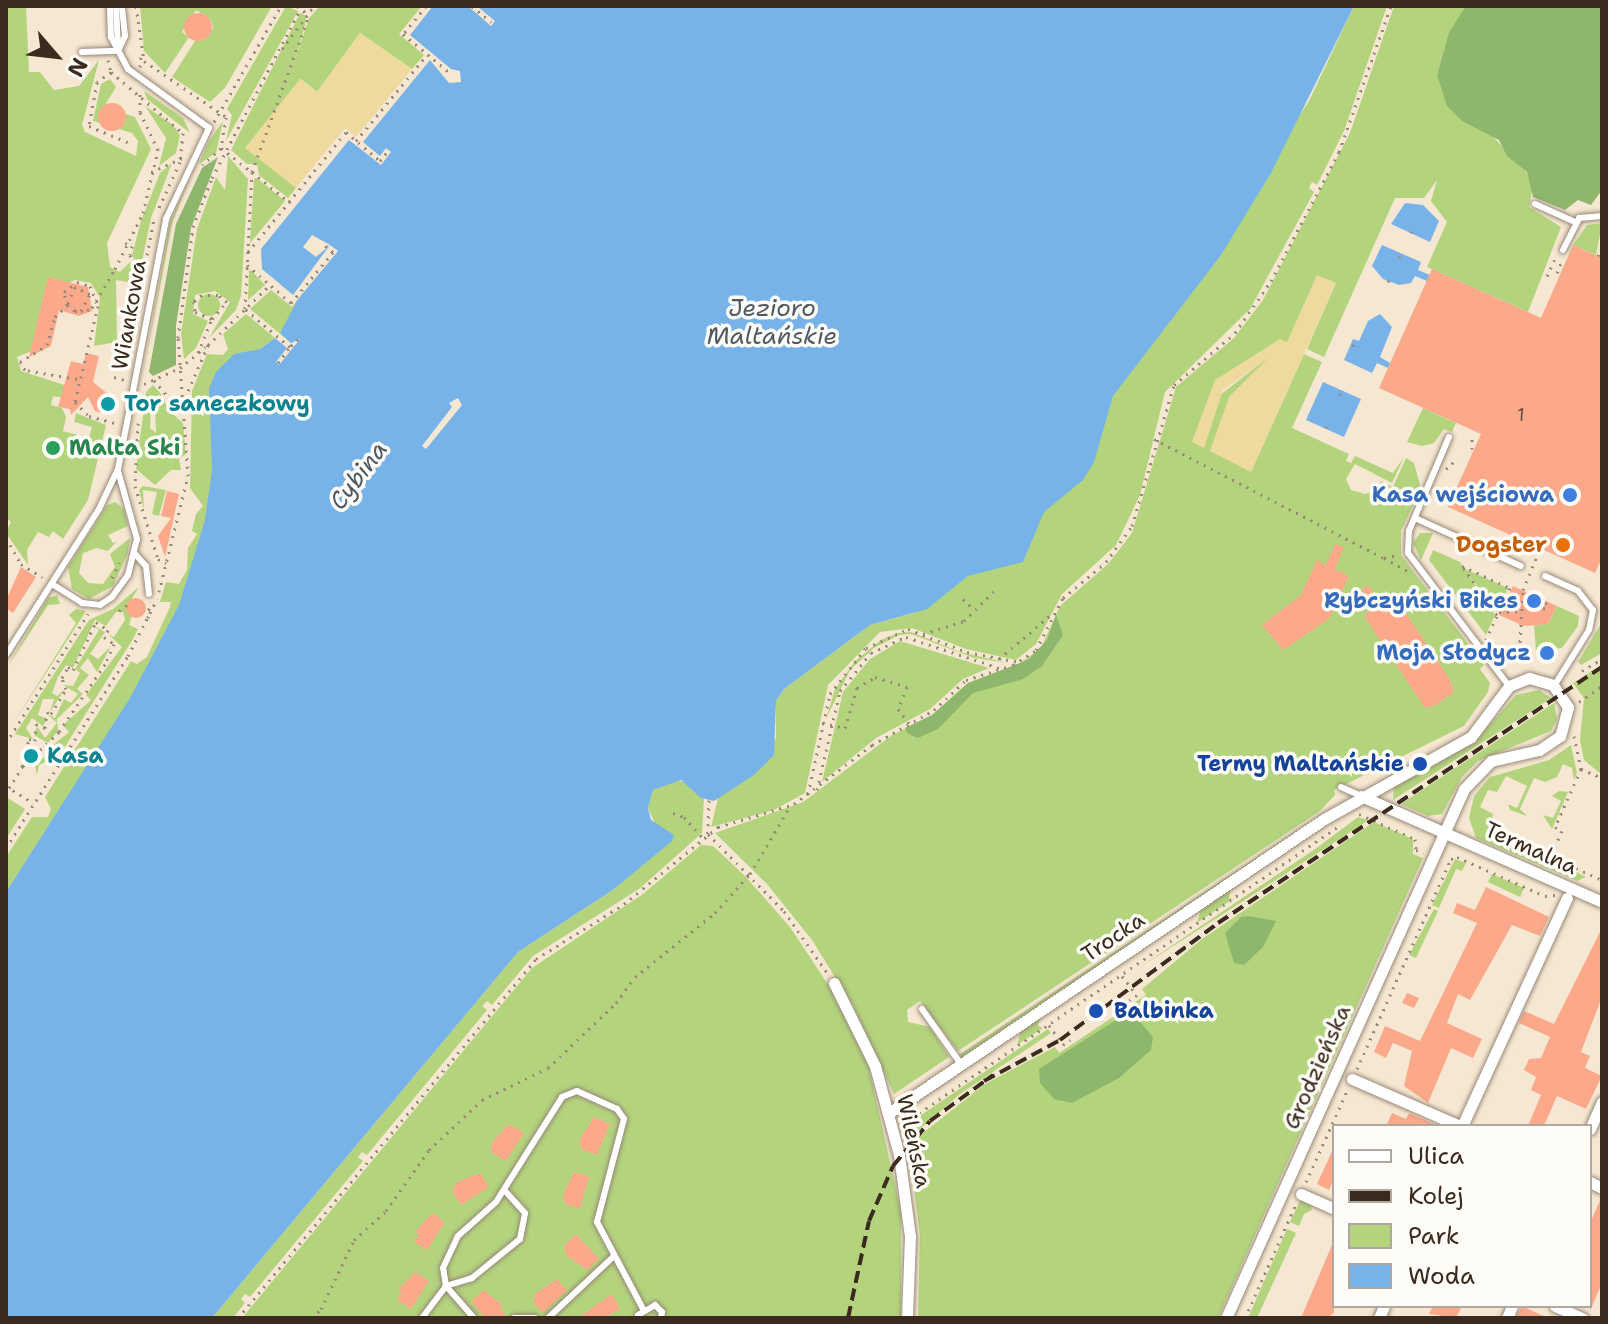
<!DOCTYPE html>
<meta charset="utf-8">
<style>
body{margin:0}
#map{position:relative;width:1608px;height:1324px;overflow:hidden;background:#f5e7d1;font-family:"Shantell Sans",sans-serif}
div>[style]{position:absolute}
.green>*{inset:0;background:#b3d47d}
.round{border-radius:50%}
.forest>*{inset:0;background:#8eb66c}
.sand>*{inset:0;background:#eeda9e}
.water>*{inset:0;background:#77b3e9}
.pier>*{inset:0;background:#f5e7d1}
.building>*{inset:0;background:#fba98a}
.path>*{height:3px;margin-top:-1.5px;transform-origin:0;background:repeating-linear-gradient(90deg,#988878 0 2px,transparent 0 8px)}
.roads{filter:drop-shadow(0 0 2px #988878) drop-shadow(0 0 2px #988878)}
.service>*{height:6px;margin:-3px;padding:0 3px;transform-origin:3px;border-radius:3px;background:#fff}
.minor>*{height:11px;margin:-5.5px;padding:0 5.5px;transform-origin:5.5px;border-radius:5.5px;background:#fff}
.rail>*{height:4px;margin-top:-2px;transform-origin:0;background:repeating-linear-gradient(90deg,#3b2a1e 0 12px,transparent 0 18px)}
.path-bridge>*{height:3px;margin-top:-1.5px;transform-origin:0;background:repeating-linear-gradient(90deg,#988878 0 2px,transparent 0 8px)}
.dots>*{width:22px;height:22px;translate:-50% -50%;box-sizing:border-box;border:4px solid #fdfcf7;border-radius:50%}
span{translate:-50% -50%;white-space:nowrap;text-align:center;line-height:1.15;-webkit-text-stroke:7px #fdfcf7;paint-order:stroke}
.number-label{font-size:18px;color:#6b4a39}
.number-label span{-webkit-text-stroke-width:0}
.street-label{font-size:22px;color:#3b2a1e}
.culture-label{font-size:22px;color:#0d838f;font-weight:700}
.left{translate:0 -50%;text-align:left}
.leisure-label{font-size:22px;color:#27864d;font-weight:700}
.shop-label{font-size:22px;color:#366cbe;font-weight:700}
.right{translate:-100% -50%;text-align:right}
.food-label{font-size:22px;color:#c56008;font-weight:700}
.transit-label{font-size:22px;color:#164399;font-weight:700}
.water-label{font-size:24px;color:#505a65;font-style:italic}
.frame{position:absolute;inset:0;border:8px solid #3b2a1e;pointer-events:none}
.legend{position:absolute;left:1332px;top:1124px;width:260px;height:184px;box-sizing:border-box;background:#fdfcf7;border:2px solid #afa8a0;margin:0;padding:10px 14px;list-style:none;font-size:24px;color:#3b2a1e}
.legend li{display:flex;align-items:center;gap:16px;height:40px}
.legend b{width:40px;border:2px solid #afa8a0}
.north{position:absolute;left:16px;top:16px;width:80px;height:80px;-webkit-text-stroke:6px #fdfcf7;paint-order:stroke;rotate:118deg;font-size:22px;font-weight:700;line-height:32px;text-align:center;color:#3b2a1e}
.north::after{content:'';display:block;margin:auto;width:28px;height:36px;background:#3b2a1e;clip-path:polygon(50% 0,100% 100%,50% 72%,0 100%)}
</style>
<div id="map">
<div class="green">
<i style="clip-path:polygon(6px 6px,26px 6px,29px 72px,40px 72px,54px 90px,79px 86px,99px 60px,82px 125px,85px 132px,136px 156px,138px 141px,132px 133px,93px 121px,101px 84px,110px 79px,116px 87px,104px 107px,135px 117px,151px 149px,107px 243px,110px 267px,120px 272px,130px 262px,135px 272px,133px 283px,116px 280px,117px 342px,94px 346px,100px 298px,91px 283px,75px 280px,67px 284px,34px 350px,17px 357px,21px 371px,80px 390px,78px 400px,53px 396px,51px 405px,62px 408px,66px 417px,63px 431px,89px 438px,92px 427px,74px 422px,76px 413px,106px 425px,88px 500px,63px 539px,53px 531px,49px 537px,38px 532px,27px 550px,28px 565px,6px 533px,11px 522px,6px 517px)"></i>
<i style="clip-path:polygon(140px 6px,272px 6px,225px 88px,210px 102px,172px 77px,195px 41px,205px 40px,213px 28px,211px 20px,196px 10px,182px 32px,189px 37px,165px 73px,144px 51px)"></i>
<i style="clip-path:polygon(286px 6px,298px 11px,226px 141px,232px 115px,227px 109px)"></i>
<i style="clip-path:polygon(320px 6px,422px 6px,399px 34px,424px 55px,412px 69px,360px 33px,317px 92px,301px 79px,246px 147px,296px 188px,288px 198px,259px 175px,257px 164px,247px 164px,231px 150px,300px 13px,306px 16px,305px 26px,293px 66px,309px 18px)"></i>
<i style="clip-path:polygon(1354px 6px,1387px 6px,1344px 131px,1317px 185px,1312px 182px,1309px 188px,1314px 192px,1250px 309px,1165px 392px,1140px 495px,1116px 545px,1062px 594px,1036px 644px,1016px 660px,966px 649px,912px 628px,880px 632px,828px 685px,805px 793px,774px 810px,711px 827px,719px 794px,754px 775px,776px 738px,776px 701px,784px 689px,870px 625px,914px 613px,968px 576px,1082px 442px,1309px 101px)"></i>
<i style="clip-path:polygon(1394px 6px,1467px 6px,1449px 32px,1437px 75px,1462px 121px,1486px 129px,1526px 172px,1533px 185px,1529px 207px,1561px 227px,1528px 312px,1427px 267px,1447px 222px,1431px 201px,1437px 180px,1424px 198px,1395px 198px,1324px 357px,1307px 349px,1336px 283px,1287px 343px,1215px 381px,1220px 395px,1270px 356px,1262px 369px,1251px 472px,1304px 354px,1322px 362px,1292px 428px,1349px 454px,1346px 461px,1351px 463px,1355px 456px,1393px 473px,1404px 457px,1392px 483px,1355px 464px,1346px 479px,1351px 490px,1365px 494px,1377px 490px,1381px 481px,1393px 487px,1406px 458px,1414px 463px,1421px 488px,1401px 531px,1401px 555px,1484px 665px,1480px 669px,1490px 683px,1488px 692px,1464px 726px,1334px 790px,1335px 795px,1320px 811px,958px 1051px,920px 1001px,907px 1010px,908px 1022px,930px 1027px,949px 1057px,894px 1094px,853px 1006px,812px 940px,767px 884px,715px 833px,803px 802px,892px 735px,932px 716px,968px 683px,1010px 670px,1041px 648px,1060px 606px,1108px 564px,1132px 533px,1176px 387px,1234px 338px,1263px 300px,1350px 133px)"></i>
<i style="clip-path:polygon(144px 91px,183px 118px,190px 133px,147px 99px)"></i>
<i style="clip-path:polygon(145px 106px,173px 125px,180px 135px,176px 153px,159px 166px,166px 138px)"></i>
<i style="clip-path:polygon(223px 121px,216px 153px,199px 164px,209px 141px)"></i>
<i style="clip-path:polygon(228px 156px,248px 179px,241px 296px,236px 310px,209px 338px,230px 302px,215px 291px,195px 295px,193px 314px,208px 321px,196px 348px,184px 359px,181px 334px,197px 229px,216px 177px,225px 190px)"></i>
<i style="clip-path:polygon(172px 163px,151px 218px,140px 271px,132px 255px,141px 221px,160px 173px)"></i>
<i style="clip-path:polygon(193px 171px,172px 223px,143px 376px,170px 223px)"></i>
<i style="clip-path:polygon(257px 178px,285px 201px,250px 243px,254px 179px)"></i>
<i style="clip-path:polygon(1602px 223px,1596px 255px,1573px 245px,1587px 225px)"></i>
<i style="clip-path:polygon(251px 270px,265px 285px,248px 300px,249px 271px)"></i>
<i style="clip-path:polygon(271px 290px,292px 307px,298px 299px,291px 343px,250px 309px)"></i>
<i class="round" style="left:198px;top:294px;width:22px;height:22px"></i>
<i style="clip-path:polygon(246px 314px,275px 338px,260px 349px,213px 442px,216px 502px,173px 633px,166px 634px,165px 646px,6px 892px,6px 857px,32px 817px,48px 817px,51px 809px,45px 797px,131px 661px,137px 664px,147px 657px,170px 607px,171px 602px,160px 602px,166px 582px,179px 584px,187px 570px,188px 548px,197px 534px,192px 531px,196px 514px,203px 506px,190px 488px,192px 391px,207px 354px,223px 355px,228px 349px,223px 334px)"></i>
<i style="clip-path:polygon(153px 385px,162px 395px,151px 403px,150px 428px,156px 433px,155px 406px,164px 398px,167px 409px,183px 423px,186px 454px,179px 459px,181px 470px,171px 470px,155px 485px,136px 469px,146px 392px)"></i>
<i style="clip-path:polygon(1423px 408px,1456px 423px,1452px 432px,1444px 429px,1434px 443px,1422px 446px,1407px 442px)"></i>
<i style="clip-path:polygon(143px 486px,166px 490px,159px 516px,152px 514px,157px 492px,143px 490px,144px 510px,139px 490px)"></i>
<i style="clip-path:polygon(115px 502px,124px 509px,128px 526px,108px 535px,113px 543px,117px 541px,108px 551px,97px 548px,83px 553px,79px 573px,88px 583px,103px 584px,115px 567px,110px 554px,130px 538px,128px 553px,113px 586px,89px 599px,72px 589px,68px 567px,107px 505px)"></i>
<i style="clip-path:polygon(1420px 533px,1433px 533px,1421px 560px,1413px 543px)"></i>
<i style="clip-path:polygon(1433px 550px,1460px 562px,1495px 615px,1486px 635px,1429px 560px)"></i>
<i style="clip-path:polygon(1463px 568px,1508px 588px,1497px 612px)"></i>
<i style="clip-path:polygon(139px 587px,127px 607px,132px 616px,129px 625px,138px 629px,133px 639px,59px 756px,39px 765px,37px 775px,34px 761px,53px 755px,52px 746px,69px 732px,63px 725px,91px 700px,86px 695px,122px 647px,108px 634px,114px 637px,125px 620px,123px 612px,116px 612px,106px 626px,95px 620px,73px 668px,66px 665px,58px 677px,52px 693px,57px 696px,65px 689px,50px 712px,54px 699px,43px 699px,38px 715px,47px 719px,43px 726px,32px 718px,26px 728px,33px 739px,15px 734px,89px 620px,113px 609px)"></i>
<i style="clip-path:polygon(57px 595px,60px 604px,48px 605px,6px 669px,48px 598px)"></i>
<i style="clip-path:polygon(1557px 606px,1579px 616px,1578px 626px,1562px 648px,1536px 651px,1534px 625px,1548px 624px)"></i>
<i style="clip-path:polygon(76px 609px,86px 611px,10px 729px,76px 623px,69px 615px)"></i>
<i style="clip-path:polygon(1602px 622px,1602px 653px,1581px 665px,1578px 662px)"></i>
<i style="clip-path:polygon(95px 626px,105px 632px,90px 654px,98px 659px,111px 646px,97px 672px,88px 658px,80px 668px,89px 675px,77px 689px,83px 694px,57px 719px,58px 731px,48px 743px,34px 735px,37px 726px,45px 738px,57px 723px,47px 714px,55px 718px,64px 699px,71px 703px,78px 694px,63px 685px,73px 686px,80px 673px,75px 669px,99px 630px)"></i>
<i style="clip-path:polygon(911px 632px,960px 652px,1009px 663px,974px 658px,911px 634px,899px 635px,874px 648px,850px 670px,826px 719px,835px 689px,855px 661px,881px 640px,898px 633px)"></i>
<i style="clip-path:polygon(900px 641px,989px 668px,963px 679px,930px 709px,876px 738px,822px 782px,843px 692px,870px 659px)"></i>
<i style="clip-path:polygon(1602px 665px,1602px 775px,1584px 760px,1580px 740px,1584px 698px,1573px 683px)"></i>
<i style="clip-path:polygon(1539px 690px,1551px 698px,1393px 800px,1394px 785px,1473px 744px,1516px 695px)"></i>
<i style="clip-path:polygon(1554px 703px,1557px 719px,1551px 731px,1478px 761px,1462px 777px,1442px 814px,1428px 816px,1401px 804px)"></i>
<i style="clip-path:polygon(1571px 745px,1577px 773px,1574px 780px,1572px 768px,1563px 764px,1557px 777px,1545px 782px,1534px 778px,1520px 809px,1527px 816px,1510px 810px,1508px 804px,1517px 808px,1527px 786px,1506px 776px,1497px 792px,1488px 790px,1480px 807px,1493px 814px,1489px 827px,1546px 852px,1554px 844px,1552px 859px,1586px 877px,1577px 881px,1476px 838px,1469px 818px,1474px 796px,1490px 777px,1549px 760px)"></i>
<i style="clip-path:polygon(672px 780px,687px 782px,704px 799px,702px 833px,639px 889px,533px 956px,492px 1005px,487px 1001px,482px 1006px,487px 1010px,367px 1155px,362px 1152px,358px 1157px,363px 1161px,250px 1297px,245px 1294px,241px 1299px,245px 1303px,233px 1318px,212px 1318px,518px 952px,614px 889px,673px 835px,657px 828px,648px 808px,653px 790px)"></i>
<i style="clip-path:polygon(1559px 791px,1568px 792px,1552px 829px,1543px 815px,1553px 818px,1561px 801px,1552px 796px)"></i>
<i style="clip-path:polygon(6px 797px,25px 809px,6px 839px)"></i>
<i style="clip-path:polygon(1321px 815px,962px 1057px,960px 1054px)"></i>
<i style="clip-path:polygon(1358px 817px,1369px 820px,1136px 970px,1318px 847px)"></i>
<i style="clip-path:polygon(1374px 822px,1413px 839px,1413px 854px,1423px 858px,1218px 1318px,918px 1318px,920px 1235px,909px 1150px,918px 1137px,985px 1084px,1055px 1047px,1059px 1053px,1146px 995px,1142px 989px,1202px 939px)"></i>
<i style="clip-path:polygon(701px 845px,713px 846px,744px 875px,790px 927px,829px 986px,868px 1064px,901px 1211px,901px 1318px,242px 1318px,532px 968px,643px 894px)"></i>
<i style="clip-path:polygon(1455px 859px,1466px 863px,1462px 871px,1456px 869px,1439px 908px,1432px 905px)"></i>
<i style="clip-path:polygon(1492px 874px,1524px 888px,1520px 897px,1488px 882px)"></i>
<i style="clip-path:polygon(1231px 888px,1229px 898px,1233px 899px,1197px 923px,1201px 909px)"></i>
<i style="clip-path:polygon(1434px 909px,1438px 911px,1416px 958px,1409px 955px)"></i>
<i style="clip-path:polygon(1041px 1016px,1038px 1026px,1043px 1028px,1017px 1045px,1021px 1030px)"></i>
<i style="clip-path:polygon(1048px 1029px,1051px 1033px,960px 1094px,910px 1138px,921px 1115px)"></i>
<i style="clip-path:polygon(915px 1101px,913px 1111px,918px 1112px,901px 1137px,899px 1114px)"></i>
<i style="clip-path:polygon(1300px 1201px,1309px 1201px,1312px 1210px,1304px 1214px,1299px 1226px,1290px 1222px)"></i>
<i style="clip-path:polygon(1287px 1229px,1296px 1233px,1257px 1318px,1248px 1318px)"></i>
</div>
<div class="forest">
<i style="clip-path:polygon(1466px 6px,1602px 6px,1602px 190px,1591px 205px,1578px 200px,1565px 210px,1533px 197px,1527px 172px,1507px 156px,1499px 140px,1462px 121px,1447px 106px,1437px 75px,1449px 32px)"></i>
<i style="clip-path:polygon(218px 157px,191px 228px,176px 325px,176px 365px,153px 376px,149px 372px,176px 224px,202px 168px)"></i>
<i style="clip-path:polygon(1056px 615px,1063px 635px,1042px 666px,1023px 679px,973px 693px,938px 729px,918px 738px,907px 733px,905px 728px,932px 715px,968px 683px,1028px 660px,1047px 640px)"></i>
<i style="clip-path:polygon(1248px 916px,1276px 921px,1263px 947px,1244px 965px,1234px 963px,1225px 933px,1241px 917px)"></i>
<i style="clip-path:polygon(1124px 1015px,1141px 1023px,1153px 1037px,1151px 1050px,1119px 1078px,1072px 1103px,1054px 1099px,1040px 1083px,1039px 1069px)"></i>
</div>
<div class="sand">
<i style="clip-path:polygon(360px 33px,412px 69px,356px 137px,345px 128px,296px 188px,245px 148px,300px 79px,317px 92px)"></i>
<i style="clip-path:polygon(1317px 275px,1336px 283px,1251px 472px,1210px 451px,1229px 397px,1269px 357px,1223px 390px,1204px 448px,1192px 442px,1215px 380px,1280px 339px,1287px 342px)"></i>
</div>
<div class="water">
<i style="clip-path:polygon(evenodd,433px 6px,468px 6px,491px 26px,495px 21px,477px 6px,1354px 6px,1271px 173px,1221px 255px,1113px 396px,1094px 462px,1083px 480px,1044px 512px,1023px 562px,968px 576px,927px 609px,870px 625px,784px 689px,776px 701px,774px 755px,754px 775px,714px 801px,701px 798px,681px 780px,653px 790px,648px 808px,651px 820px,674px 835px,672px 841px,614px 889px,518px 952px,212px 1318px,6px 1318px,6px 892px,130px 698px,179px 605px,205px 520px,212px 470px,209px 388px,216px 372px,234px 354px,260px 349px,275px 338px,287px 348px,276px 362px,279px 365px,300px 339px,291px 343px,280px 333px,298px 299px,262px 269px,261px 249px,349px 140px,381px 165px,391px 152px,386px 148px,380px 156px,363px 142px,430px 60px,449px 83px,461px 82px,460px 71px,451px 69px,410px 35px,433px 6px,312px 235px,330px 245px,316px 257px,303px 247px,312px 235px,433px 6px,458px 398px,462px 405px,426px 449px,422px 446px,452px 407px,449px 403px,458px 398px)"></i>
<i style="clip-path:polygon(1405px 203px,1423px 205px,1439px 221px,1430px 242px,1391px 224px)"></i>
<i style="clip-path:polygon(1382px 245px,1421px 262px,1418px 270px,1430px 275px,1427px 281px,1415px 276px,1411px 283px,1399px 285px,1383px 279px,1372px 266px)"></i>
<i style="clip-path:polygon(1380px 314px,1392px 327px,1380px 357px,1390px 363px,1388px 368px,1377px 363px,1372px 373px,1344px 360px,1353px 339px,1359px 341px,1368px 321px)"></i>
<i style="clip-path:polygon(1323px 382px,1361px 399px,1344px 437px,1306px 420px)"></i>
</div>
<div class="pier">
<i style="clip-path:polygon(330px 245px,338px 251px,298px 299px,293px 295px)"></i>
</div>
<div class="building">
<i class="round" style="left:184px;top:13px;width:28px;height:28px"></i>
<i class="round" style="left:98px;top:103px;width:28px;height:28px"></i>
<i style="clip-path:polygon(1573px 245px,1602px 258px,1602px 558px,1595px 573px,1448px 507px,1481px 434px,1379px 388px,1432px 269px,1541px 318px)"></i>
<i style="clip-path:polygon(48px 277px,88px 287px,92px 311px,79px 316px,59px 310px,51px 346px,29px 357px)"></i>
<i style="clip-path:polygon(86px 353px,99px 356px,93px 382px,113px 398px,106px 414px,95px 411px,88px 397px,71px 415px,70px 409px,58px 407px,71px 361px,83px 364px)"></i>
<i style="clip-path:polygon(167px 491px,179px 494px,165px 557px,158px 536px,171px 518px,161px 516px)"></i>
<i style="clip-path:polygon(1335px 544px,1344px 547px,1335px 569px,1349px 576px,1329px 619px,1283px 650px,1262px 625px,1301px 595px,1317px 560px,1326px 565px)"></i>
<i style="clip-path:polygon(21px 567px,36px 577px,13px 613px,6px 608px,6px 600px)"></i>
<i style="clip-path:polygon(1368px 585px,1382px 604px,1394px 595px,1449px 678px,1454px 692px,1436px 705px,1425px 708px,1364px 616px,1373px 609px,1361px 590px)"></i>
<i style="clip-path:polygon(1513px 586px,1557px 606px,1548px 624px,1524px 626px,1499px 615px)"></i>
<i class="round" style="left:126px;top:598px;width:20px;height:20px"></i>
<i style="clip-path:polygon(1486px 887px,1549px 917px,1540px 936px,1512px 925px,1470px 1000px,1458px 994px,1447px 1023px,1482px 1039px,1473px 1058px,1451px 1048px,1428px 1103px,1404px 1086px,1412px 1051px,1393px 1043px,1386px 1058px,1374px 1052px,1385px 1026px,1420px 1041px,1477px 923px,1453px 913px,1457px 903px,1475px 910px)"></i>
<i style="clip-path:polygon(1602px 928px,1602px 997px,1581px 1052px,1590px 1056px,1585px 1068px,1602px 1076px,1586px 1109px,1557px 1096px,1544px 1126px,1528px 1126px,1541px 1095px,1531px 1090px,1536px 1077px,1524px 1070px,1529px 1059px,1541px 1058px,1550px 1037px,1519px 1023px,1524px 1011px,1554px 1024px)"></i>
<i style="clip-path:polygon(1407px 993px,1419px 998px,1414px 1008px,1402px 1003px)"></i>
<i style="clip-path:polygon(1392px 1113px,1406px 1119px,1409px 1113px,1439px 1126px,1386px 1126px)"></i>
<i style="clip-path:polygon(594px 1117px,610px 1124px,597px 1155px,581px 1149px,580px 1139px)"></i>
<i style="clip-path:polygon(509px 1124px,524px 1133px,506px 1161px,491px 1152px,492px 1142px)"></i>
<i style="clip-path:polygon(1334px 1147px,1334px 1178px,1329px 1190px,1317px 1184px)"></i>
<i style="clip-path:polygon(574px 1172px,589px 1176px,580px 1209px,565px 1204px,563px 1195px)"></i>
<i style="clip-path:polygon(480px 1173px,489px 1187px,461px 1205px,452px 1191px,457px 1182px)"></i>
<i style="clip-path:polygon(1602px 1196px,1602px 1283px,1590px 1311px,1590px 1223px)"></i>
<i style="clip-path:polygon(432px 1213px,445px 1222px,427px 1250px,414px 1242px,419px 1234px,415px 1232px)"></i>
<i style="clip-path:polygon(576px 1234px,599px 1259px,587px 1270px,566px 1255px,564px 1246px)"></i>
<i style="clip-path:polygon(1334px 1240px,1334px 1313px,1327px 1318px,1301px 1318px)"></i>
<i style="clip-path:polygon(415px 1272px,429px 1281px,411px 1309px,397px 1300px,402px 1292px,398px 1290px)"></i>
<i style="clip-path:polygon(557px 1279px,567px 1290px,543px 1313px,533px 1302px,536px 1293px)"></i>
<i style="clip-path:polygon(483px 1290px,503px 1305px,500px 1308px,508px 1318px,486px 1318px,471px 1302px)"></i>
<i style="clip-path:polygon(612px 1294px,620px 1309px,604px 1318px,578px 1318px)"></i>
<i style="clip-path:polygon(1433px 1306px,1462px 1306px,1456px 1318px,1429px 1314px)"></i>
<i style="clip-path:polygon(1522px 1306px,1548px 1318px,1516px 1318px)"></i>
</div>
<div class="path">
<i style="left:136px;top:6px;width:56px;rotate:81.7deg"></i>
<i style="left:144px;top:61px;width:99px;rotate:34.3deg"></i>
<i style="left:226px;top:117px;width:31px;rotate:99deg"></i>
<i style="left:221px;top:148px;width:25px;rotate:138deg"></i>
<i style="left:297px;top:6px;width:15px;rotate:37deg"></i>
<i style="left:426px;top:6px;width:36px;rotate:129deg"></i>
<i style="left:403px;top:34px;width:60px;rotate:39.6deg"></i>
<i style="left:472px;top:6px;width:25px;rotate:40deg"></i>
<i style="left:282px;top:49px;width:54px;rotate:-53.3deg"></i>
<i style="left:108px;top:60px;width:12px;rotate:76deg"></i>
<i style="left:111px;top:72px;width:94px;rotate:40.3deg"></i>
<i style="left:183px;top:133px;width:29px;rotate:96deg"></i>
<i style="left:180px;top:162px;width:55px;rotate:114.7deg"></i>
<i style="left:140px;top:67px;width:12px;rotate:-85deg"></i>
<i style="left:111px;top:72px;width:17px;rotate:144deg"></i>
<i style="left:97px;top:82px;width:45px;rotate:100.3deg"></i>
<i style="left:89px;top:126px;width:47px;rotate:22.7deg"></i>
<i style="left:214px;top:122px;width:134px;rotate:-60deg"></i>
<i style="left:356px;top:141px;width:112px;rotate:-50.5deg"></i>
<i style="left:221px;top:148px;width:39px;rotate:38deg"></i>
<i style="left:252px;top:172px;width:167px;rotate:-70deg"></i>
<i style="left:151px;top:172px;width:35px;rotate:-24deg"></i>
<i style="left:1411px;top:233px;width:4px;rotate:-76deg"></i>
<i style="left:125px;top:243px;width:8px;rotate:23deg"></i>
<i style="left:132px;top:246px;width:9px;rotate:103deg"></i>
<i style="left:130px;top:255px;width:19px;rotate:65deg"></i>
<i style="left:138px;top:272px;width:17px;rotate:103deg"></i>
<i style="left:134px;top:289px;width:8px;rotate:7deg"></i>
<i style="left:248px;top:252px;width:65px;rotate:-50.6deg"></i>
<i style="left:147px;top:255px;width:37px;rotate:-79deg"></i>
<i style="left:1598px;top:256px;width:9px;rotate:-63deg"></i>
<i style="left:1399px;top:258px;width:5px;rotate:-68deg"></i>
<i style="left:247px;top:265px;width:58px;rotate:40.8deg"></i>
<i style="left:291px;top:303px;width:66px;rotate:-50.5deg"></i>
<i style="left:333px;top:252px;width:14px;rotate:-141deg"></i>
<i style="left:115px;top:269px;width:63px;rotate:-63.4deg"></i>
<i style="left:143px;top:213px;width:65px;rotate:-76.6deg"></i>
<i style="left:158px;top:150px;width:42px;rotate:-115.3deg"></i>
<i style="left:140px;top:112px;width:22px;rotate:-90deg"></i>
<i style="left:1557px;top:273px;width:16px;rotate:-68deg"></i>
<i style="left:1547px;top:276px;width:21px;rotate:-65deg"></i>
<i style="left:1388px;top:282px;width:4px;rotate:-63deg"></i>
<i style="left:81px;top:311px;width:19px;rotate:-62deg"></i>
<i style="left:90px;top:294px;width:17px;rotate:-155deg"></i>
<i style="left:75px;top:287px;width:20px;rotate:114deg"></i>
<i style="left:67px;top:305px;width:10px;rotate:37deg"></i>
<i style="left:75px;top:311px;width:6px"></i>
<i style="left:81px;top:311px;width:6px;rotate:-9deg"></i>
<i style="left:87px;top:310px;width:5px;rotate:-22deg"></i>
<i style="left:298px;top:339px;width:11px;rotate:135deg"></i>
<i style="left:290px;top:347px;width:59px;rotate:-139.8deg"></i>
<i style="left:245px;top:309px;width:137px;rotate:-87.1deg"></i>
<i style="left:252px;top:172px;width:48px;rotate:39deg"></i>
<i style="left:289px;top:202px;width:90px;rotate:-50.8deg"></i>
<i style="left:346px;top:132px;width:45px;rotate:40.5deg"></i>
<i style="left:380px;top:161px;width:11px;rotate:-52deg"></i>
<i style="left:1353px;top:346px;width:7px;rotate:-63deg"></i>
<i style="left:198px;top:353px;width:37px;rotate:-68deg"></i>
<i style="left:212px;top:319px;width:23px;rotate:-49deg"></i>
<i style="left:227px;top:302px;width:11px;rotate:-142deg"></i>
<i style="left:218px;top:295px;width:16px;rotate:180deg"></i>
<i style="left:202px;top:295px;width:10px;rotate:143deg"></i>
<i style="left:194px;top:301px;width:11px;rotate:85deg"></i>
<i style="left:195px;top:312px;width:18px;rotate:22deg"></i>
<i style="left:278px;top:363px;width:20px;rotate:-53deg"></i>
<i style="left:114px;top:377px;width:11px;rotate:15deg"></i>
<i style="left:77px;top:379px;width:53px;rotate:-170.2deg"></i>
<i style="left:25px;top:370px;width:9px;rotate:-122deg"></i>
<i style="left:20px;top:362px;width:32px;rotate:-32deg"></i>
<i style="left:47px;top:345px;width:29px;rotate:-74deg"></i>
<i style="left:55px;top:317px;width:17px;rotate:-45deg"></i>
<i style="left:67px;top:305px;width:13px;rotate:-103deg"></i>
<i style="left:64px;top:292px;width:16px;rotate:-38deg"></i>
<i style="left:77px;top:282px;width:14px;rotate:17deg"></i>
<i style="left:90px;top:286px;width:22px;rotate:68deg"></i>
<i style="left:98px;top:306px;width:99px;rotate:103.5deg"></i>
<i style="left:75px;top:402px;width:20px;rotate:45deg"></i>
<i style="left:89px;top:416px;width:30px;rotate:15deg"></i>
<i style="left:154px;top:380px;width:47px;rotate:50.2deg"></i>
<i style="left:144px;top:384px;width:39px;rotate:-24deg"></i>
<i style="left:180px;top:368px;width:33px;rotate:-40deg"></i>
<i style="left:1340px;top:395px;width:4px;rotate:-63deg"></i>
<i style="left:185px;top:398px;width:58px;rotate:-66.5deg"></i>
<i style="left:208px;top:345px;width:86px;rotate:-44.1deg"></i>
<i style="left:138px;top:423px;width:63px;rotate:92.7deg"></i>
<i style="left:135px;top:486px;width:77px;rotate:72.5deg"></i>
<i style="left:158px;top:559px;width:9px;rotate:27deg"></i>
<i style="left:1326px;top:428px;width:4px;rotate:-76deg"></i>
<i style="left:1154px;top:439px;width:259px;rotate:27.4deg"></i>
<i style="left:1384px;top:558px;width:14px;rotate:-12deg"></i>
<i style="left:1472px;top:449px;width:12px;rotate:-90deg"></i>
<i style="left:1446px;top:469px;width:16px;rotate:-43deg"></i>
<i style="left:6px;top:538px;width:30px;rotate:60deg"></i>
<i style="left:21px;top:564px;width:25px;rotate:32deg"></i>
<i style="left:1384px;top:558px;width:29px;rotate:29deg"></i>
<i style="left:112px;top:578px;width:17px;rotate:-65deg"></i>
<i style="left:159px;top:592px;width:120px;rotate:-76deg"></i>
<i style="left:188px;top:476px;width:138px;rotate:-94.1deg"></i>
<i style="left:178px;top:338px;width:112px;rotate:-82.3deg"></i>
<i style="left:193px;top:227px;width:53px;rotate:-68.8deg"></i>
<i style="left:212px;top:178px;width:190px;rotate:-62.4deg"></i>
<i style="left:963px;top:599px;width:16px;rotate:43deg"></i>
<i style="left:1545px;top:603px;width:5px;rotate:22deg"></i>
<i style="left:1543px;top:608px;width:5px;rotate:22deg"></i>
<i style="left:119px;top:611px;width:10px;rotate:-37deg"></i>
<i style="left:148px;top:618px;width:16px;rotate:-83deg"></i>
<i style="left:923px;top:634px;width:43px;rotate:-17.6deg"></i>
<i style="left:964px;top:621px;width:42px;rotate:-45deg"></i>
<i style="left:1486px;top:640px;width:27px;rotate:-66deg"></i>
<i style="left:1497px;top:615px;width:60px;rotate:-125.5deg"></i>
<i style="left:1462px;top:566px;width:53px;rotate:24.6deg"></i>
<i style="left:1510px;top:588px;width:26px;rotate:115deg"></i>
<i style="left:1499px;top:612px;width:24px;rotate:-2deg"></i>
<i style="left:1519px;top:658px;width:68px;rotate:-86.6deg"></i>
<i style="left:999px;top:659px;width:72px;rotate:-40.5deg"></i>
<i style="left:1582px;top:671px;width:23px;rotate:-31deg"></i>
<i style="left:1579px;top:702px;width:28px;rotate:-35deg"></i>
<i style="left:822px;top:723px;width:24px;rotate:12deg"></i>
<i style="left:845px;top:728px;width:42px;rotate:-73.3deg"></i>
<i style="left:857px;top:688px;width:21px;rotate:-31deg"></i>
<i style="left:875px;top:677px;width:34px;rotate:17deg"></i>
<i style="left:907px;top:687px;width:24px;rotate:112deg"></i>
<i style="left:898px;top:709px;width:18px;rotate:52deg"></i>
<i style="left:1574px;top:736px;width:34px;rotate:78deg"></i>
<i style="left:1581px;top:769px;width:23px;rotate:23deg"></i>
<i style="left:6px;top:743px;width:153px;rotate:-57.6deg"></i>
<i style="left:1581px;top:769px;width:64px;rotate:114.1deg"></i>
<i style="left:1555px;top:827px;width:8px;rotate:30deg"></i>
<i style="left:1562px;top:831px;width:23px;rotate:115deg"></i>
<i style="left:1552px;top:852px;width:6px;rotate:72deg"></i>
<i style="left:1554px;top:858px;width:53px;rotate:24.6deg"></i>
<i style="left:6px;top:786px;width:32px;rotate:32deg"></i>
<i style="left:9px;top:788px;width:25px;rotate:-58deg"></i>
<i style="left:22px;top:767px;width:29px;rotate:-76deg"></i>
<i style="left:29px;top:739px;width:6px;rotate:18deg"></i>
<i style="left:35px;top:741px;width:17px;rotate:-87deg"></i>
<i style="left:36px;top:724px;width:10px;rotate:24deg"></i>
<i style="left:45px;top:728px;width:16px;rotate:-83deg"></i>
<i style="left:47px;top:712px;width:4px;rotate:27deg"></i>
<i style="left:51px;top:714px;width:29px;rotate:-59deg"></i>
<i style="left:66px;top:689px;width:12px;rotate:-110deg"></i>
<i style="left:62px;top:678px;width:13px;rotate:-61deg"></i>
<i style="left:68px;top:667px;width:6px;rotate:31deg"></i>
<i style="left:73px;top:670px;width:53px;rotate:-64.4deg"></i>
<i style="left:96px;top:622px;width:14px;rotate:34deg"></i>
<i style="left:108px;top:630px;width:8px;rotate:120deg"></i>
<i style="left:104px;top:637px;width:12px;rotate:35deg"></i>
<i style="left:114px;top:644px;width:22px;rotate:114deg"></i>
<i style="left:105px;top:664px;width:82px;rotate:124.1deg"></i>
<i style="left:59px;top:732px;width:51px;rotate:136.6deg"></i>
<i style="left:817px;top:790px;width:102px;rotate:-76.9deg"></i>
<i style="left:840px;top:691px;width:49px;rotate:-50.8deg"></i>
<i style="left:871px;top:653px;width:38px;rotate:-25deg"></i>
<i style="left:906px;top:637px;width:98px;rotate:18.4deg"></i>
<i style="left:808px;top:794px;width:102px;rotate:-77.6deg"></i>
<i style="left:830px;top:694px;width:58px;rotate:-52deg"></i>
<i style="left:866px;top:648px;width:46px;rotate:-24.3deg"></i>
<i style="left:908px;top:629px;width:63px;rotate:21.3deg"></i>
<i style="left:967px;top:652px;width:53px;rotate:10.9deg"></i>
<i style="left:709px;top:800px;width:34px;rotate:92deg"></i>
<i style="left:708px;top:834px;width:108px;rotate:45.4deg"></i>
<i style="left:784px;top:911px;width:77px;rotate:55.1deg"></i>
<i style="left:673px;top:813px;width:12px;rotate:20deg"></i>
<i style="left:684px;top:817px;width:28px;rotate:48deg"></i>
<i style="left:1359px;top:814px;width:61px;rotate:24.1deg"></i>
<i style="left:1415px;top:839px;width:11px;rotate:85deg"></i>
<i style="left:1416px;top:850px;width:8px;rotate:23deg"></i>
<i style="left:6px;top:848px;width:227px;rotate:-57.6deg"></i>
<i style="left:128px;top:656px;width:64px;rotate:-63deg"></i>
<i style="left:1122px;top:976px;width:24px;rotate:52deg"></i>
<i style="left:1137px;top:995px;width:9px;rotate:148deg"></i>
<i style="left:1049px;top:1025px;width:24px;rotate:55deg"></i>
<i style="left:1063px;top:1045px;width:9px;rotate:-36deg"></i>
<i style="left:1357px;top:1069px;width:230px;rotate:-65.9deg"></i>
<i style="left:1451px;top:859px;width:6px;rotate:-18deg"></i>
<i style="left:1457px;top:857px;width:96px;rotate:23.9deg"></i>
<i style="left:1545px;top:896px;width:11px;rotate:-5deg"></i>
<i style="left:908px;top:1138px;width:27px;rotate:-66deg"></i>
<i style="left:919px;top:1113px;width:509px;rotate:-34.35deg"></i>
<i style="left:1306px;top:1182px;width:100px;rotate:-65.7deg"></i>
<i style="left:238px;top:1318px;width:467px;rotate:-50.3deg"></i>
<i style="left:536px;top:959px;width:104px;rotate:-32deg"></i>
<i style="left:624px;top:904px;width:122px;rotate:-39.3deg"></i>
<i style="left:718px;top:827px;width:79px;rotate:-16.8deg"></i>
<i style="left:794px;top:804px;width:98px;rotate:-37.1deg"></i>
<i style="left:872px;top:745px;width:71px;rotate:-29.4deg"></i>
<i style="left:934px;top:710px;width:44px;rotate:-43.2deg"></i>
<i style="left:966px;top:680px;width:49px;rotate:-17.7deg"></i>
<i style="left:1013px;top:665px;width:27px;rotate:-33deg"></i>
<i style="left:1036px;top:650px;width:59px;rotate:-62.6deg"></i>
<i style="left:1063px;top:598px;width:56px;rotate:-39.9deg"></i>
<i style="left:1106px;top:562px;width:44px;rotate:-54.2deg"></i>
<i style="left:1132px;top:526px;width:147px;rotate:-73.4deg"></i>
<i style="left:1174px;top:385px;width:80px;rotate:-40.4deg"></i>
<i style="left:1235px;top:333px;width:63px;rotate:-55.3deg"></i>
<i style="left:1271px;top:281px;width:146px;rotate:-62.2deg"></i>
<i style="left:1339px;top:152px;width:155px;rotate:-70.4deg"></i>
<i style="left:312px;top:1318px;width:13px;rotate:-45deg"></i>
<i style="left:321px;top:1309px;width:76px;rotate:-64.4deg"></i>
<i style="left:354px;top:1240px;width:43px;rotate:-42.2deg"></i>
<i style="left:386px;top:1211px;width:75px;rotate:-54.8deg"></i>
<i style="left:429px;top:1150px;width:73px;rotate:-43.3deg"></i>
<i style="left:482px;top:1100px;width:73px;rotate:-25.9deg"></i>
<i style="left:548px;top:1068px;width:94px;rotate:-43.7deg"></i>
<i style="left:616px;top:1003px;width:32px;rotate:-54deg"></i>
<i style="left:635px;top:977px;width:102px;rotate:-38.7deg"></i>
<i style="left:715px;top:913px;width:52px;rotate:-48.1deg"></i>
<i style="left:750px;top:874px;width:77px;rotate:-59.4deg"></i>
<i style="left:1245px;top:1318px;width:125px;rotate:-65.9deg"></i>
</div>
<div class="roads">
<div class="service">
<i style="left:116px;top:6px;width:41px;rotate:87.2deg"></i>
<i style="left:118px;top:51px;width:17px;rotate:-65deg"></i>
<i style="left:125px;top:36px;width:30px;rotate:-96deg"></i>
<i style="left:82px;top:52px;width:36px;rotate:-2deg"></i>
<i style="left:1535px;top:204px;width:44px;rotate:24.2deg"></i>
<i style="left:1563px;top:250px;width:36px;rotate:-63deg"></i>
<i style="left:1579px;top:218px;width:23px;rotate:-5deg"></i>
<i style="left:1449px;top:437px;width:102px;rotate:113.1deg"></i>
<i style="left:1409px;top:531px;width:22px;rotate:93deg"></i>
<i style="left:1408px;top:553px;width:167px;rotate:52.8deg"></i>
<i style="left:1415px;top:518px;width:116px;rotate:24.4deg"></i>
<i style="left:136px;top:555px;width:15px;rotate:48deg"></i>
<i style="left:146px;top:566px;width:28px;rotate:84deg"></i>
<i style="left:1545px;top:576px;width:36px;rotate:24deg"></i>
<i style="left:1578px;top:591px;width:24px;rotate:52deg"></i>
<i style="left:1593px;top:610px;width:20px;rotate:101deg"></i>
<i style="left:1589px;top:630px;width:66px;rotate:122deg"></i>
<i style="left:52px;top:584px;width:36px;rotate:32deg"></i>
<i style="left:82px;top:603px;width:18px;rotate:6deg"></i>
<i style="left:100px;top:605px;width:14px;rotate:-34deg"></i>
<i style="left:112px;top:597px;width:27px;rotate:-54deg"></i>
<i style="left:128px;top:575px;width:37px;rotate:-76deg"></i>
<i style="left:137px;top:539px;width:71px;rotate:-105.6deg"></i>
<i style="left:6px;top:655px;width:173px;rotate:-57.5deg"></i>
<i style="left:99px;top:509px;width:44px;rotate:-64.6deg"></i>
<i style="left:118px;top:469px;width:255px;rotate:-79.1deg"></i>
<i style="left:166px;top:219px;width:101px;rotate:-64.7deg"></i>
<i style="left:209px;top:128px;width:100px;rotate:-143.9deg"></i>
<i style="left:128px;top:69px;width:36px;rotate:-118deg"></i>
<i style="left:111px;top:37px;width:31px;rotate:-92deg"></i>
<i style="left:1341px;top:787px;width:22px;rotate:24deg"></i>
<i style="left:922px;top:1009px;width:67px;rotate:54.7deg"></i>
<i style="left:638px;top:1315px;width:20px;rotate:-30deg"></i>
<i style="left:655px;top:1305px;width:10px;rotate:45deg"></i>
<i style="left:662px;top:1312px;width:6px;rotate:99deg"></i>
<i style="left:422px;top:1318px;width:40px;rotate:-53deg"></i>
<i style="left:446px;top:1286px;width:18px;rotate:-99deg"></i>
<i style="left:443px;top:1268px;width:35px;rotate:-65deg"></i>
<i style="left:458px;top:1236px;width:51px;rotate:-41.8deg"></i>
<i style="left:496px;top:1202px;width:124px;rotate:-57.8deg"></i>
<i style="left:562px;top:1097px;width:16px;rotate:-22deg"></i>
<i style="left:577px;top:1091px;width:44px;rotate:24.2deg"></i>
<i style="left:617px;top:1109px;width:12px;rotate:55deg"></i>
<i style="left:624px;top:1119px;width:106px;rotate:104.7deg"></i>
<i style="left:597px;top:1222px;width:98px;rotate:62.1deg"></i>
<i style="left:474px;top:1318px;width:43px;rotate:-131.2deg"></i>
<i style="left:446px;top:1286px;width:27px;rotate:-17deg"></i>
<i style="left:472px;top:1278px;width:62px;rotate:-39.1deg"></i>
<i style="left:520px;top:1239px;width:26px;rotate:-79deg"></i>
<i style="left:525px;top:1213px;width:30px;rotate:-132deg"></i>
<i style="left:514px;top:1318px;width:21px"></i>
<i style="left:548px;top:1318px;width:89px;rotate:-43.2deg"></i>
</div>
<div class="minor">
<i style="left:1361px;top:796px;width:263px;rotate:23.7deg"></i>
<i style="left:834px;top:983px;width:93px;rotate:63.7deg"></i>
<i style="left:875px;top:1066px;width:92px;rotate:74.9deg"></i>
<i style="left:899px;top:1155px;width:82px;rotate:82.3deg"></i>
<i style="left:910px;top:1236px;width:82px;rotate:92.1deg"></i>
<i style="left:1352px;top:1079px;width:118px;rotate:23.5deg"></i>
<i style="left:889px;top:1113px;width:525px;rotate:-34.05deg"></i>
<i style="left:1324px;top:819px;width:168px;rotate:-29.2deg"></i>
<i style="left:1471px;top:737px;width:64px;rotate:-53.3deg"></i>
<i style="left:1509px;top:686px;width:22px;rotate:-22deg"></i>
<i style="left:1529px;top:678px;width:25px;rotate:16deg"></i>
<i style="left:1553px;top:685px;width:27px;rotate:56deg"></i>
<i style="left:1568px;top:707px;width:30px;rotate:105deg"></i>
<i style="left:1560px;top:736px;width:25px;rotate:146deg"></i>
<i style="left:1539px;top:750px;width:49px;rotate:167.1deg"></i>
<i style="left:1491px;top:761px;width:39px;rotate:134deg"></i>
<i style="left:1464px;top:789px;width:580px;rotate:114.22deg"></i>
<i style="left:1462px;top:1126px;width:251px;rotate:-65.3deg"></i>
<i style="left:1590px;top:1129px;width:30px;rotate:-66deg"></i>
<i style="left:1590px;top:1182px;width:13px;rotate:27deg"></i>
<i style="left:1301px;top:1194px;width:36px;rotate:24deg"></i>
<i style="left:1555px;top:1306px;width:30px;rotate:24deg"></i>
<i style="left:1379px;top:1318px;width:13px;rotate:-67deg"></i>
<i style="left:1507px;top:1318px;width:13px;rotate:-67deg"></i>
</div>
</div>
<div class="rail">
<i style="left:984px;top:1081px;width:86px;rotate:-28.3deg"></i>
<i style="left:1060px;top:1040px;width:197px;rotate:-36.5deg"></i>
<i style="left:1218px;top:923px;width:462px;rotate:-33.7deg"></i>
<i style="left:848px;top:1318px;width:99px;rotate:-77.8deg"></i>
<i style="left:869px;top:1221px;width:60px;rotate:-66.4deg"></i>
<i style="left:893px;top:1166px;width:58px;rotate:-50.6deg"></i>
<i style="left:930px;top:1121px;width:78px;rotate:-36.1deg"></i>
</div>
<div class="path-bridge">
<i style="left:92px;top:308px;width:45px;rotate:-59.5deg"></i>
<i style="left:1523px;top:590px;width:44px;rotate:-67.5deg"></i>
</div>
<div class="dots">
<i style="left:108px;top:404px;background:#0f9aa8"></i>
<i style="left:53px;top:448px;background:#2e9e5b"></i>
<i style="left:1570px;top:495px;background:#3f7fe0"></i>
<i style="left:1563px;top:545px;background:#e8710a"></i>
<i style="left:1534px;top:601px;background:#3f7fe0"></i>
<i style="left:1547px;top:653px;background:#3f7fe0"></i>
<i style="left:31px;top:756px;background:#0f9aa8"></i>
<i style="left:1420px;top:764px;background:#1a4fb4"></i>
<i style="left:1096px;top:1011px;background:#1a4fb4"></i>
</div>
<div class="number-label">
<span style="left:1521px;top:415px">1</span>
</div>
<div class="street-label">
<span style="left:129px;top:315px;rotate:-80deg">Wiankowa</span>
<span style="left:1531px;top:848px;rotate:24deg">Termalna</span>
<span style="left:1113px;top:937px;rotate:-34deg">Trocka</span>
<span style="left:1317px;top:1067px;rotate:-66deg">Grodzieńska</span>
<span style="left:914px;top:1141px;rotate:78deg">Wileńska</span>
</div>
<div class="culture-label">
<span class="left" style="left:124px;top:404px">Tor saneczkowy</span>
<span class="left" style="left:47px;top:756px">Kasa</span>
</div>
<div class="leisure-label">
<span class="left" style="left:69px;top:448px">Malta Ski</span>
</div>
<div class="shop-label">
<span class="right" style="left:1554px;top:495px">Kasa wejściowa</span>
<span class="right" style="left:1518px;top:601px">Rybczyński Bikes</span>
<span class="right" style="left:1531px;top:653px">Moja Słodycz</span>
</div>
<div class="food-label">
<span class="right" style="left:1547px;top:545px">Dogster</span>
</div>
<div class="transit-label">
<span class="right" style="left:1404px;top:764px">Termy Maltańskie</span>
<span class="left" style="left:1114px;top:1011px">Balbinka</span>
</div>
<div class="water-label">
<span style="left:772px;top:323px">Jezioro<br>Maltańskie</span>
<span style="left:359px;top:476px;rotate:-53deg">Cybina</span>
</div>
<div class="frame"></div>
<ul class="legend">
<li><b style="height:10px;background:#fff"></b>Ulica</li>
<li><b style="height:10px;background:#3b2a1e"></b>Kolej</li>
<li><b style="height:22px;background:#b3d47d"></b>Park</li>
<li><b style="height:22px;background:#77b3e9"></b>Woda</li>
</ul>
<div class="north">N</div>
</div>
